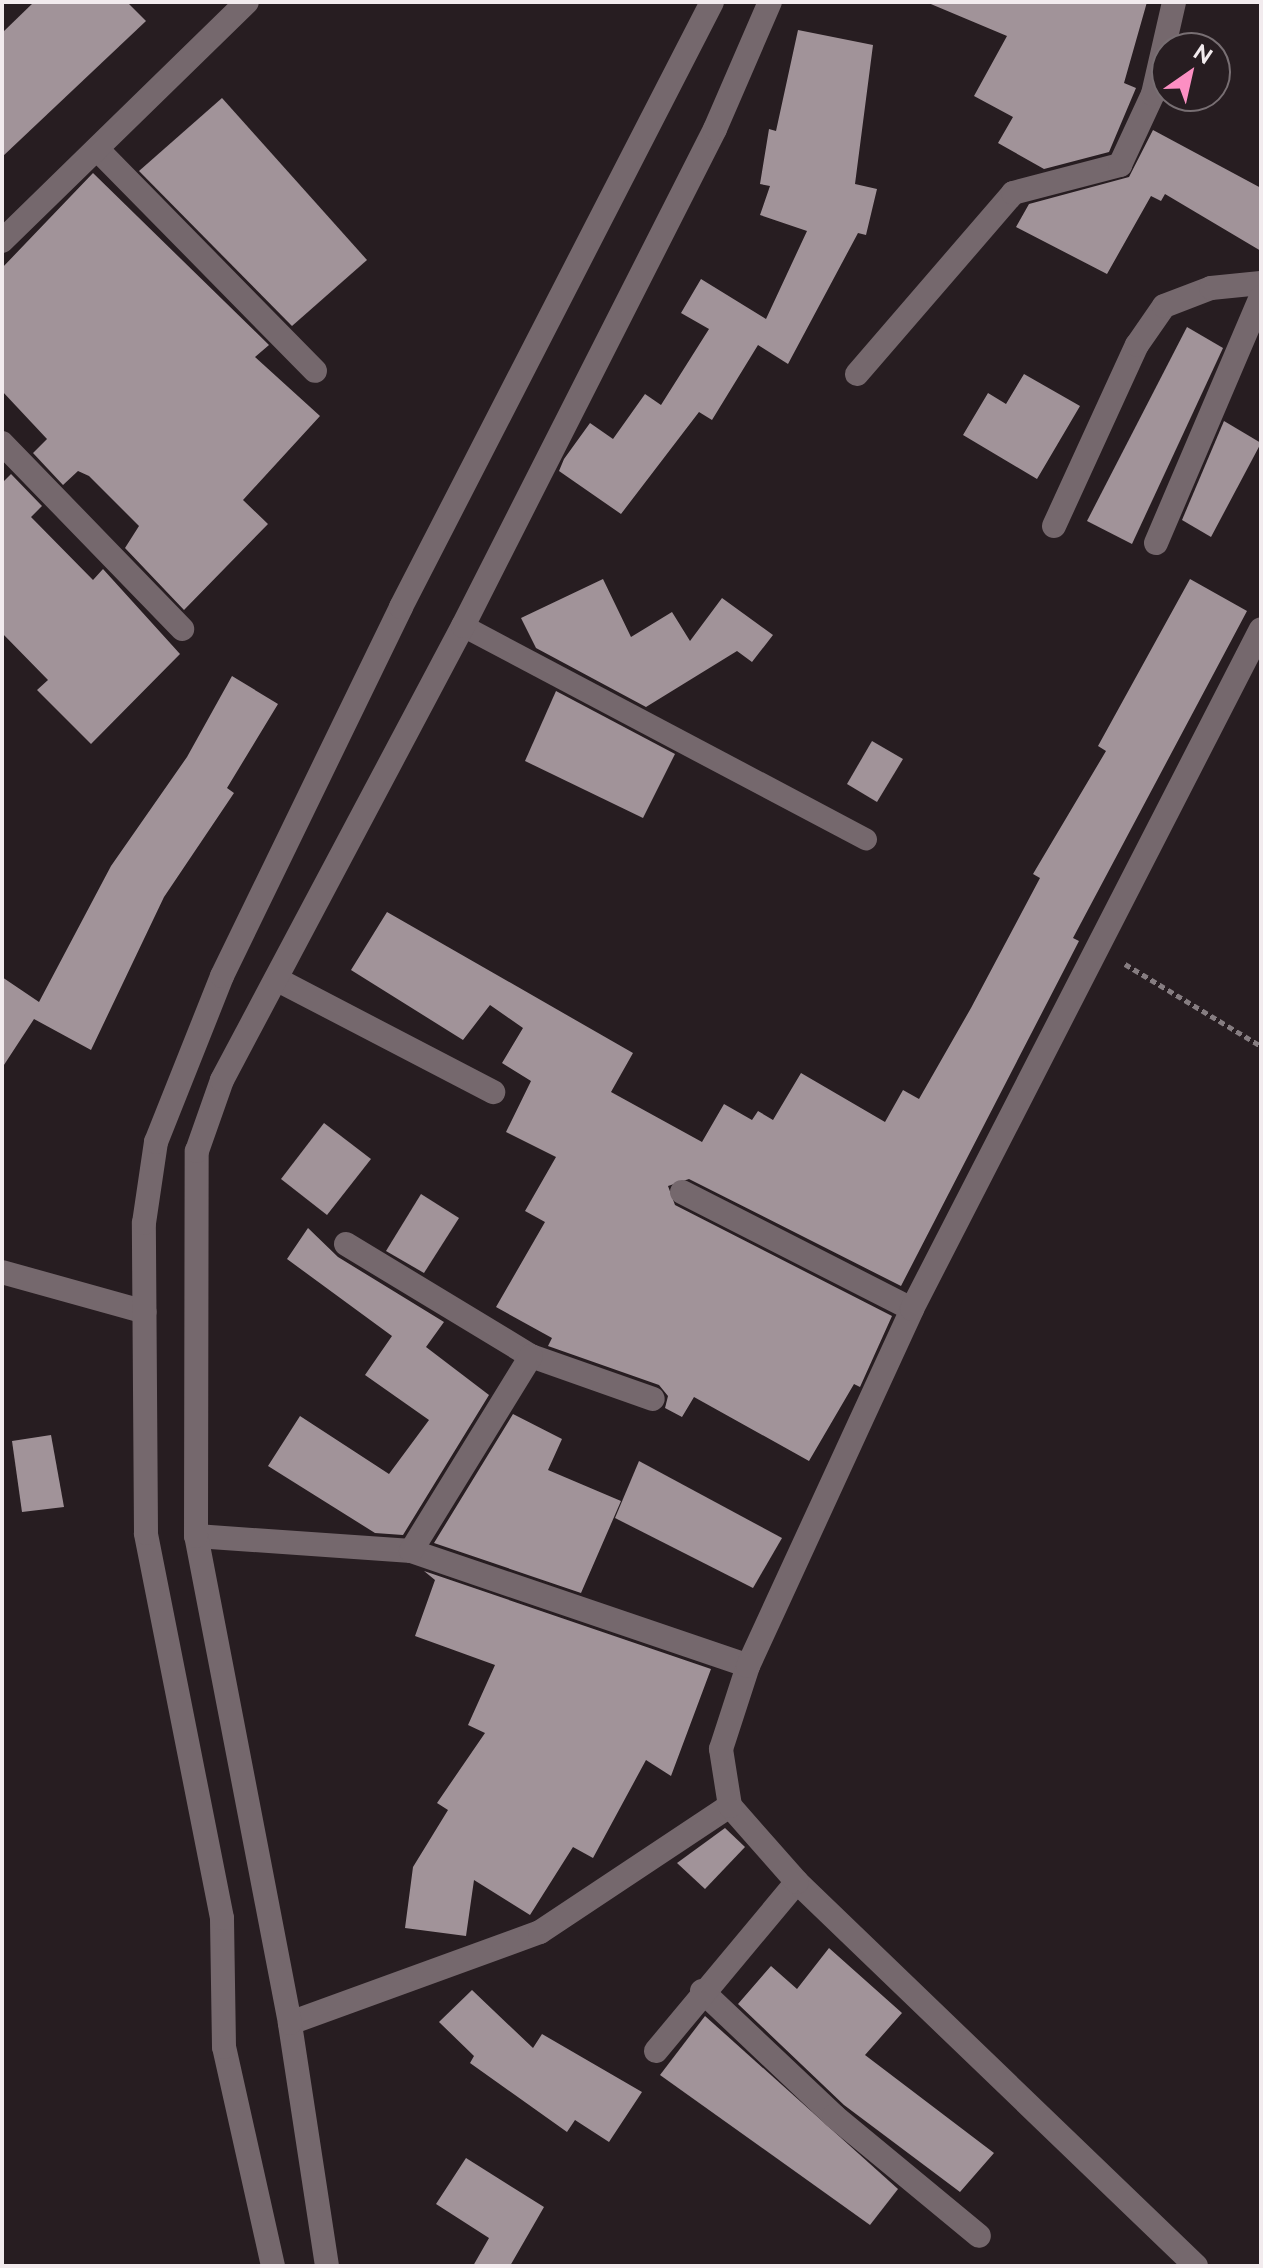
<!DOCTYPE html>
<style>
body{margin:0}
#map{position:relative;width:1263px;height:2268px;overflow:hidden;background:#271d21;font-family:Raleway,sans-serif}
div>[style]{position:absolute}
.building>*{inset:0;background:#a19399}
.path>*{height:5px;margin-top:-2.5px;transform-origin:0;background:repeating-linear-gradient(90deg,#867d81 0 6px,transparent 0 10px)}
.service>*{height:22px;margin:-11px;padding:0 11px;transform-origin:11px;border-radius:11px;background:#75686d}
.minor>*{height:24px;margin:-12px;padding:0 12px;transform-origin:12px;border-radius:12px;background:#75686d}
.tertiary>*{height:24px;margin:-12px;padding:0 12px;transform-origin:12px;border-radius:12px;background:#75686d}
span{translate:-50% -50%;white-space:nowrap;text-align:center;line-height:1.15;-webkit-text-stroke:8px #271d21;paint-order:stroke}
.frame{position:absolute;inset:0;border:4px solid #f2ebee;pointer-events:none}
.north{position:absolute;left:1151px;top:32px;width:80px;height:80px;box-sizing:border-box;background:#271d21;border:2px solid #786f73;border-radius:50%;rotate:34deg;font-size:22px;font-weight:700;line-height:32px;text-align:center;color:#f2ebee}
.north::after{content:'';display:block;margin:auto;width:28px;height:36px;background:#fc8fc3;clip-path:polygon(50% 0,100% 100%,50% 72%,0 100%)}
</style>
<div id="map">
<div class="building">
<i style="clip-path:polygon(34px 2px,127px 2px,146px 21px,2px 157px,2px 33px)"></i>
<i style="clip-path:polygon(926px 2px,1147px 2px,1124px 83px,1136px 88px,1109px 152px,1044px 169px,998px 143px,1013px 117px,974px 96px,1007px 36px)"></i>
<i style="clip-path:polygon(798px 30px,873px 45px,855px 184px,877px 189px,866px 235px,858px 233px,788px 364px,758px 345px,712px 420px,699px 412px,621px 514px,559px 471px,564px 459px,590px 423px,613px 439px,645px 394px,661px 405px,709px 329px,681px 313px,701px 279px,766px 319px,807px 231px,760px 215px,770px 186px,760px 184px,769px 129px,776px 131px)"></i>
<i style="clip-path:polygon(222px 98px,367px 260px,292px 326px,139px 171px)"></i>
<i style="clip-path:polygon(1153px 130px,1261px 188px,1261px 251px,1165px 194px,1161px 201px,1151px 196px,1107px 274px,1016px 227px,1029px 204px,1129px 177px)"></i>
<i style="clip-path:polygon(93px 173px,269px 345px,255px 357px,320px 416px,243px 500px,268px 524px,184px 610px,125px 548px,139px 526px,89px 476px,78px 471px,63px 485px,33px 453px,47px 439px,2px 391px,2px 268px)"></i>
<i style="clip-path:polygon(1187px 327px,1223px 348px,1132px 544px,1087px 521px)"></i>
<i style="clip-path:polygon(1024px 374px,1080px 406px,1037px 479px,963px 435px,988px 393px,1006px 404px)"></i>
<i style="clip-path:polygon(1224px 421px,1261px 443px,1211px 537px,1182px 520px)"></i>
<i style="clip-path:polygon(11px 474px,42px 506px,31px 517px,93px 580px,103px 569px,180px 654px,91px 744px,37px 690px,48px 680px,2px 633px,2px 483px)"></i>
<i style="clip-path:polygon(603px 579px,631px 637px,672px 612px,690px 641px,722px 598px,773px 635px,752px 662px,737px 651px,646px 707px,536px 648px,521px 618px)"></i>
<i style="clip-path:polygon(1190px 579px,1247px 611px,1073px 938px,1079px 941px,901px 1286px,689px 1179px,668px 1186px,675px 1205px,892px 1316px,860px 1387px,854px 1384px,809px 1461px,694px 1397px,682px 1417px,665px 1408px,668px 1396px,659px 1385px,548px 1346px,552px 1338px,496px 1307px,545px 1222px,525px 1211px,556px 1157px,506px 1132px,531px 1081px,502px 1063px,523px 1028px,490px 1005px,463px 1040px,351px 970px,387px 912px,633px 1053px,611px 1092px,702px 1142px,724px 1104px,752px 1120px,758px 1111px,773px 1120px,801px 1073px,885px 1122px,903px 1090px,919px 1099px,971px 1008px,1040px 878px,1033px 874px,1106px 751px,1098px 746px)"></i>
<i style="clip-path:polygon(232px 676px,278px 704px,227px 788px,234px 793px,164px 897px,91px 1050px,34px 1019px,2px 1068px,2px 977px,39px 1002px,111px 866px,187px 757px)"></i>
<i style="clip-path:polygon(556px 691px,675px 754px,643px 818px,525px 761px)"></i>
<i style="clip-path:polygon(872px 741px,903px 759px,877px 802px,847px 784px)"></i>
<i style="clip-path:polygon(324px 1123px,371px 1159px,327px 1215px,281px 1179px)"></i>
<i style="clip-path:polygon(421px 1194px,459px 1218px,424px 1273px,386px 1251px)"></i>
<i style="clip-path:polygon(308px 1228px,338px 1257px,444px 1322px,426px 1347px,489px 1395px,403px 1535px,375px 1533px,268px 1466px,300px 1416px,389px 1474px,429px 1420px,365px 1375px,392px 1336px,287px 1259px)"></i>
<i style="clip-path:polygon(513px 1414px,562px 1439px,548px 1470px,621px 1501px,581px 1593px,434px 1543px)"></i>
<i style="clip-path:polygon(51px 1435px,64px 1507px,22px 1512px,12px 1441px)"></i>
<i style="clip-path:polygon(639px 1461px,782px 1538px,753px 1588px,615px 1518px)"></i>
<i style="clip-path:polygon(424px 1571px,711px 1669px,671px 1776px,646px 1760px,593px 1858px,573px 1847px,530px 1915px,474px 1880px,466px 1936px,405px 1928px,413px 1867px,448px 1810px,437px 1803px,485px 1733px,468px 1725px,495px 1665px,415px 1636px,435px 1580px)"></i>
<i style="clip-path:polygon(725px 1828px,745px 1847px,705px 1889px,677px 1863px)"></i>
<i style="clip-path:polygon(829px 1948px,902px 2013px,865px 2055px,994px 2153px,960px 2192px,844px 2105px,738px 2004px,771px 1966px,797px 1989px)"></i>
<i style="clip-path:polygon(472px 1990px,533px 2048px,542px 2034px,642px 2092px,609px 2142px,575px 2120px,567px 2132px,470px 2063px,474px 2056px,439px 2022px)"></i>
<i style="clip-path:polygon(705px 2016px,898px 2189px,870px 2225px,660px 2075px)"></i>
<i style="clip-path:polygon(466px 2158px,544px 2207px,510px 2266px,473px 2266px,489px 2238px,436px 2204px)"></i>
</div>
<div class="path">
<i style="left:1125px;top:964px;width:159px;rotate:31.1deg"></i>
</div>
<div class="service">
<i style="left:463px;top:626px;width:456px;rotate:27.9deg"></i>
</div>
<div class="minor">
<i style="left:97px;top:149px;width:311px;rotate:45.5deg"></i>
<i style="left:2px;top:241px;width:342px;rotate:-44.3deg"></i>
<i style="left:857px;top:374px;width:239px;rotate:-49.2deg"></i>
<i style="left:1013px;top:193px;width:111px;rotate:-14.7deg"></i>
<i style="left:1120px;top:165px;width:78px;rotate:-65.1deg"></i>
<i style="left:1153px;top:94px;width:94px;rotate:-77.1deg"></i>
<i style="left:2px;top:443px;width:259px;rotate:45.9deg"></i>
<i style="left:1054px;top:526px;width:199px;rotate:-65.4deg"></i>
<i style="left:1137px;top:345px;width:47px;rotate:-55.3deg"></i>
<i style="left:1164px;top:306px;width:50px;rotate:-21deg"></i>
<i style="left:1211px;top:288px;width:50px;rotate:-5.7deg"></i>
<i style="left:1156px;top:543px;width:267px;rotate:-66.9deg"></i>
<i style="left:276px;top:979px;width:245px;rotate:27.5deg"></i>
<i style="left:682px;top:1192px;width:258px;rotate:27deg"></i>
<i style="left:346px;top:1244px;width:216px;rotate:31.2deg"></i>
<i style="left:531px;top:1356px;width:129px;rotate:19.4deg"></i>
<i style="left:2px;top:1272px;width:148px;rotate:15.6deg"></i>
<i style="left:196px;top:1536px;width:216px;rotate:4deg"></i>
<i style="left:411px;top:1551px;width:356px;rotate:18.8deg"></i>
<i style="left:411px;top:1551px;width:229px;rotate:-58.4deg"></i>
<i style="left:702px;top:1991px;width:182px;rotate:43.4deg"></i>
<i style="left:834px;top:2116px;width:188px;rotate:39.6deg"></i>
<i style="left:290px;top:2023px;width:266px;rotate:-20deg"></i>
<i style="left:540px;top:1932px;width:228px;rotate:-33.6deg"></i>
<i style="left:656px;top:2051px;width:220px;rotate:-50.2deg"></i>
<i style="left:1196px;top:2266px;width:554px;rotate:-136.1deg"></i>
<i style="left:797px;top:1882px;width:101px;rotate:-131.4deg"></i>
<i style="left:730px;top:1806px;width:58px;rotate:-99deg"></i>
<i style="left:721px;top:1749px;width:87px;rotate:-72deg"></i>
<i style="left:748px;top:1666px;width:393px;rotate:-65.3deg"></i>
<i style="left:912px;top:1309px;width:764px;rotate:-62.83deg"></i>
</div>
<div class="tertiary">
<i style="left:273px;top:2266px;width:224px;rotate:-102.6deg"></i>
<i style="left:224px;top:2047px;width:129px;rotate:-90.9deg"></i>
<i style="left:222px;top:1918px;width:392px;rotate:-101.2deg"></i>
<i style="left:146px;top:1533px;width:310px;rotate:-90.4deg"></i>
<i style="left:144px;top:1223px;width:82px;rotate:-81.6deg"></i>
<i style="left:156px;top:1142px;width:179px;rotate:-68.3deg"></i>
<i style="left:222px;top:976px;width:410px;rotate:-64.1deg"></i>
<i style="left:401px;top:607px;width:680px;rotate:-62.79deg"></i>
<i style="left:327px;top:2266px;width:246px;rotate:-98.7deg"></i>
<i style="left:290px;top:2023px;width:496px;rotate:-100.9deg"></i>
<i style="left:196px;top:1536px;width:385px;rotate:-89.9deg"></i>
<i style="left:197px;top:1151px;width:75px;rotate:-70.6deg"></i>
<i style="left:222px;top:1080px;width:514px;rotate:-62.04deg"></i>
<i style="left:463px;top:626px;width:557px;rotate:-63.11deg"></i>
<i style="left:715px;top:129px;width:138px;rotate:-66.6deg"></i>
</div>
<div class="frame"></div>
<div class="north">N</div>
</div>
